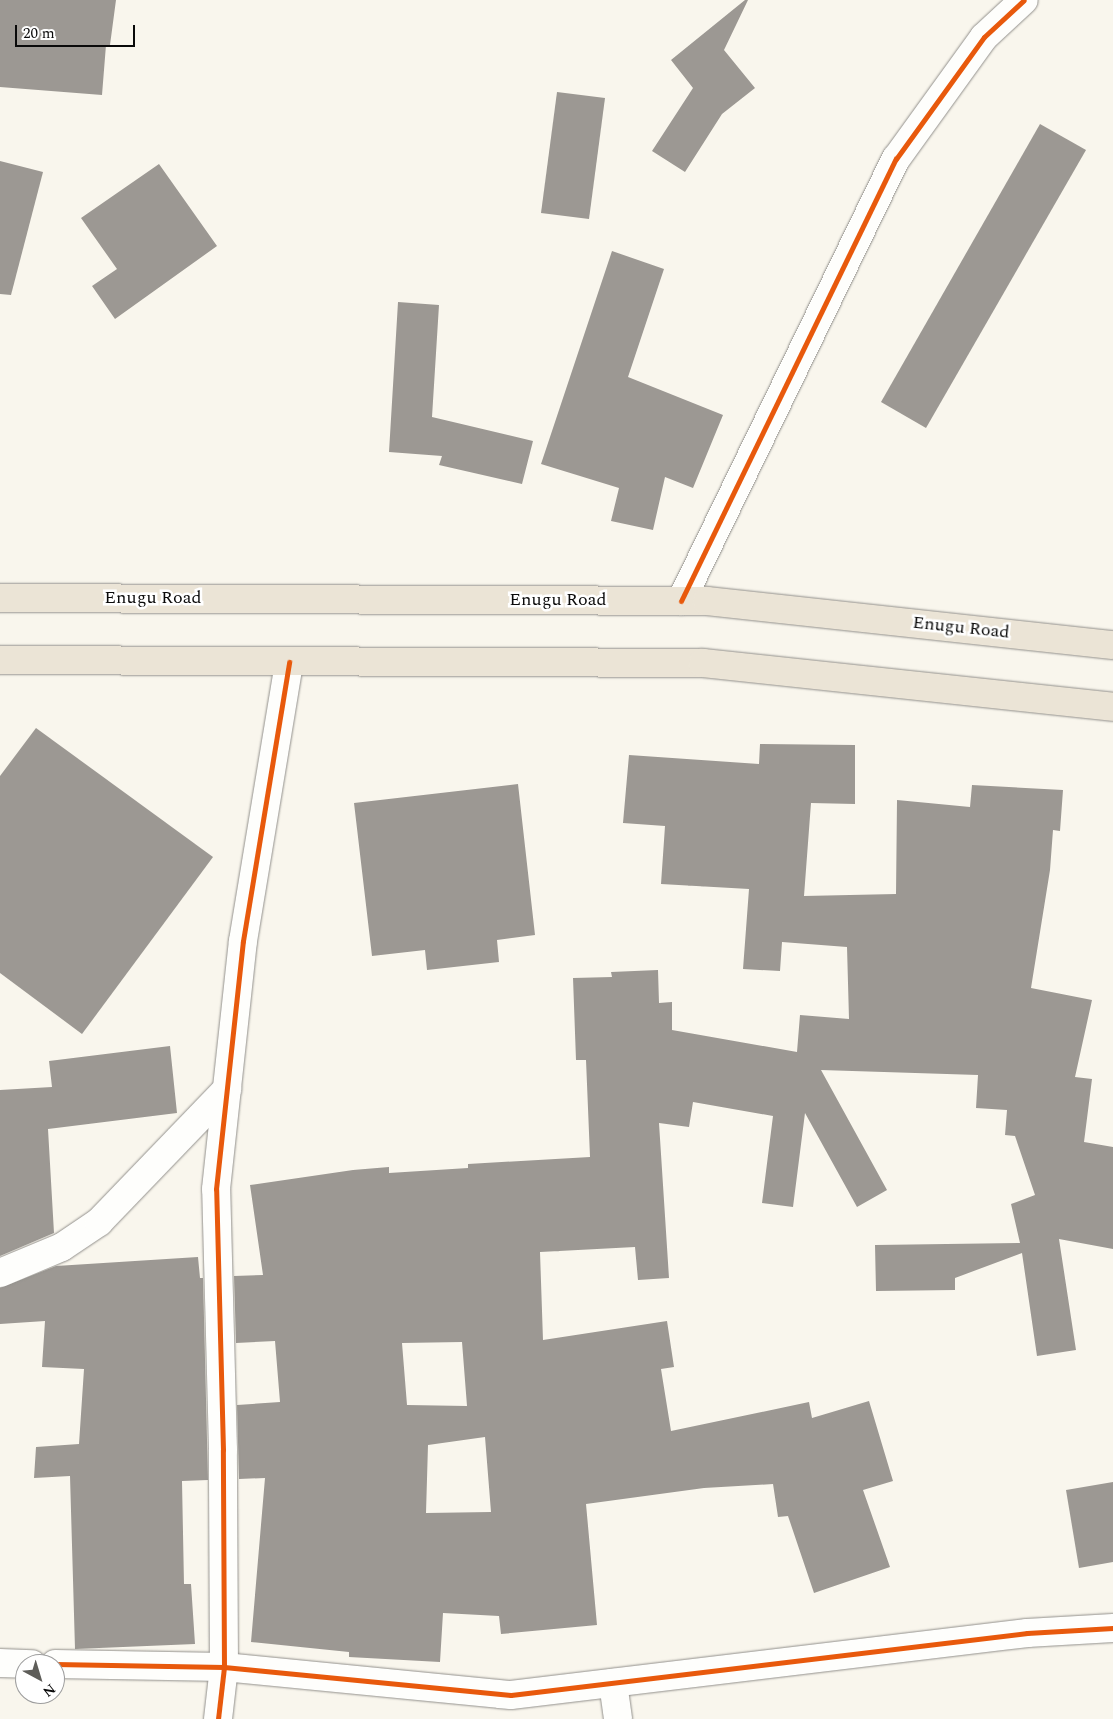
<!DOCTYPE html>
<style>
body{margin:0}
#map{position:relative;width:1113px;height:1719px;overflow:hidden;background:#f9f6ed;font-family:Spectral,serif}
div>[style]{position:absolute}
.building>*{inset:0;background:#9c9893}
.roads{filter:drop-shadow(0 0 1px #92908c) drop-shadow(0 0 1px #92908c)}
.minor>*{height:28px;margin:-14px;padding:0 14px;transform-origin:14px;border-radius:14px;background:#fefefc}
.primary>*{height:28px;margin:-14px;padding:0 14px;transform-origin:14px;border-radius:14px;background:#ebe4d6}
.cycleway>*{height:5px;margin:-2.5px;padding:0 2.5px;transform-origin:2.5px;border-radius:2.5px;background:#e8590c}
span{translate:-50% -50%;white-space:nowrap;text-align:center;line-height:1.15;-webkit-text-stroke:5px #fff;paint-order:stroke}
.street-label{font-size:18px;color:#0a0a0a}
.north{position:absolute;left:15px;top:1654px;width:50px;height:50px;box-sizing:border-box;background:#fff;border:1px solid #9d9d9d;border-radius:50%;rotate:141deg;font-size:14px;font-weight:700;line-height:20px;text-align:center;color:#0a0a0a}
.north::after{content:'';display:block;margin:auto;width:18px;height:22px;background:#5e5d59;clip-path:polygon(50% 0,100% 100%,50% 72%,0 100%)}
.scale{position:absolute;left:15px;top:25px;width:120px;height:22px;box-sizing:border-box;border:2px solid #0a0a0a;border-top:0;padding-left:6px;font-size:15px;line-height:18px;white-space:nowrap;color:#0a0a0a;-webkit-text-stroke:4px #fff;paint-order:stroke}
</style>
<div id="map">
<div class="building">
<i style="clip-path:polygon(0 0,116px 0,110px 45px,106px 45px,102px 95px,0 87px)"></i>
<i style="clip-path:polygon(745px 0,748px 0,724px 50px,755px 88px,722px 114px,685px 172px,652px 151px,693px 88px,671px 60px)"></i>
<i style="clip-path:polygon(557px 92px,605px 98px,589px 219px,541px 213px)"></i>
<i style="clip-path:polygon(1040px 124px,1086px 150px,926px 428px,881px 402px)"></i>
<i style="clip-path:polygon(0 161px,43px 172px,11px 295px,0 294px)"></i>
<i style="clip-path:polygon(159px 164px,217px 246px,115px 319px,92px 286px,117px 269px,81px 218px)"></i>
<i style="clip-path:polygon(612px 251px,664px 269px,628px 377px,723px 415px,693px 488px,665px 477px,653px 530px,611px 521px,619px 488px,541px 464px)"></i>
<i style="clip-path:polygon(398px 302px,439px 305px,432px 417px,533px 441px,522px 484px,439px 465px,442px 456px,389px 452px)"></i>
<i style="clip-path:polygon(36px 728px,213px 857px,82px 1034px,0 973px,0 776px)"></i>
<i style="clip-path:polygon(evenodd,760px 744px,855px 745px,855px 804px,811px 803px,804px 896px,896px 894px,897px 800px,970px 807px,972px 785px,1063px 790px,1060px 831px,1053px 830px,1050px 870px,1031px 988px,1092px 1000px,1075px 1077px,1092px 1079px,1084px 1142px,1113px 1147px,1113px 1249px,1059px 1239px,1076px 1350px,1037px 1356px,1022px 1253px,955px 1278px,955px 1290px,876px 1291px,875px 1245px,1020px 1243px,1011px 1204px,1035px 1195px,1015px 1136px,1005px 1135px,1007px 1110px,976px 1108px,978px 1075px,821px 1070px,887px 1190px,857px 1207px,805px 1113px,793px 1207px,762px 1203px,773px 1116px,693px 1102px,689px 1127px,659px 1123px,669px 1278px,638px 1280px,635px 1247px,540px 1252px,543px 1340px,667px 1321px,674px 1367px,661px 1369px,671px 1431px,809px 1402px,812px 1418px,869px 1401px,893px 1481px,863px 1490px,890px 1567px,814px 1593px,788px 1516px,778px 1517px,773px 1484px,704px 1488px,586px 1504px,597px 1625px,501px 1634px,499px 1616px,443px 1613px,440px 1662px,349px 1657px,349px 1652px,251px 1642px,265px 1478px,239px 1479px,237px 1405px,280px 1402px,275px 1341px,236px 1343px,234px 1276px,263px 1275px,250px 1185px,353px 1170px,389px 1167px,389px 1173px,468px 1168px,468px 1164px,590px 1157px,586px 1060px,576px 1060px,573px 978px,612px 977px,611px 972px,658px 970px,659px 1003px,672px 1002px,672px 1030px,797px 1052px,800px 1015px,849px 1019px,847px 947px,782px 942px,780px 971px,743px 969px,749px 889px,661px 884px,665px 826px,623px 823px,629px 755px,759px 764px,760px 744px,462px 1342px,467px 1406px,407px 1405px,402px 1343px,462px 1342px,760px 744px,485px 1437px,491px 1512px,426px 1513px,428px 1445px,485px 1437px)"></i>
<i style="clip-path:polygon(518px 784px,535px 935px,497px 940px,499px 962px,427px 970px,425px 950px,372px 956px,354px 803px)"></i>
<i style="clip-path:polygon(170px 1046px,177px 1113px,48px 1129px,54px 1233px,0 1256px,0 1090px,52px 1087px,49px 1061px)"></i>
<i style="clip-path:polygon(198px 1257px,200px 1278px,203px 1278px,208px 1480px,182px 1481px,184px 1584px,191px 1584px,195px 1644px,75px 1649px,70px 1476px,34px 1478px,36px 1447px,79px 1444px,84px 1369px,42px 1367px,45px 1321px,0 1324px,0 1288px,56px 1266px)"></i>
<i style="clip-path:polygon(1113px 1482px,1113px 1562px,1079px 1568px,1066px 1490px)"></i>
</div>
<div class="roads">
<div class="minor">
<i style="left:681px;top:601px;width:492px;rotate:-64.1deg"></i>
<i style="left:896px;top:159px;width:150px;rotate:-54.2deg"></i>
<i style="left:984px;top:37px;width:54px;rotate:-42.8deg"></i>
<i style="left:0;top:1273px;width:67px;rotate:-22.8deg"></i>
<i style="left:62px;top:1247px;width:45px;rotate:-34deg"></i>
<i style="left:99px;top:1222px;width:185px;rotate:-46.1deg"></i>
<i style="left:0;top:1663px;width:32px;rotate:2deg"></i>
<i style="left:55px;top:1664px;width:169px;rotate:1deg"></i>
<i style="left:224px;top:1667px;width:288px;rotate:5.6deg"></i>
<i style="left:511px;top:1695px;width:520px;rotate:-6.85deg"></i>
<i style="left:1027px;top:1633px;width:86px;rotate:-3.3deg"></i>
<i style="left:613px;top:1683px;width:36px;rotate:82deg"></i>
<i style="left:218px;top:1719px;width:52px;rotate:-83.4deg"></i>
<i style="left:224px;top:1667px;width:217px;rotate:-90.3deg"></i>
<i style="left:223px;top:1450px;width:261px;rotate:-91.5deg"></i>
<i style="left:216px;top:1189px;width:249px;rotate:-83.8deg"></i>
<i style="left:243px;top:941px;width:283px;rotate:-80.6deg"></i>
</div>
<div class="primary">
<i style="left:0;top:598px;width:707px;rotate:0.24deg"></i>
<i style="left:707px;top:601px;width:408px;rotate:6.2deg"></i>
<i style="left:0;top:660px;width:703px;rotate:0.24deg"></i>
<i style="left:703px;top:663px;width:412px;rotate:6.1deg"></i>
</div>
</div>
<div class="cycleway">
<i style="left:681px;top:601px;width:492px;rotate:-64.1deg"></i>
<i style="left:896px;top:159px;width:150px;rotate:-54.2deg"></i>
<i style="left:984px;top:37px;width:54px;rotate:-42.8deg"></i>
<i style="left:55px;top:1664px;width:169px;rotate:1deg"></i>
<i style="left:224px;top:1667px;width:288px;rotate:5.6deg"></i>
<i style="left:511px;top:1695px;width:520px;rotate:-6.85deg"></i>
<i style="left:1027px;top:1633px;width:86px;rotate:-3.3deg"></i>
<i style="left:218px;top:1719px;width:52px;rotate:-83.4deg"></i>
<i style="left:224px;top:1667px;width:217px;rotate:-90.3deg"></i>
<i style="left:223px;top:1450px;width:261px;rotate:-91.5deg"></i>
<i style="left:216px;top:1189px;width:249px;rotate:-83.8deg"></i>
<i style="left:243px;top:941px;width:283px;rotate:-80.6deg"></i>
</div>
<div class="street-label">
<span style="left:153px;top:598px">Enugu Road</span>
<span style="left:558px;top:600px">Enugu Road</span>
<span style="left:961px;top:628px;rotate:6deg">Enugu Road</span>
</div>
<div class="north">N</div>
<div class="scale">20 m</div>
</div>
